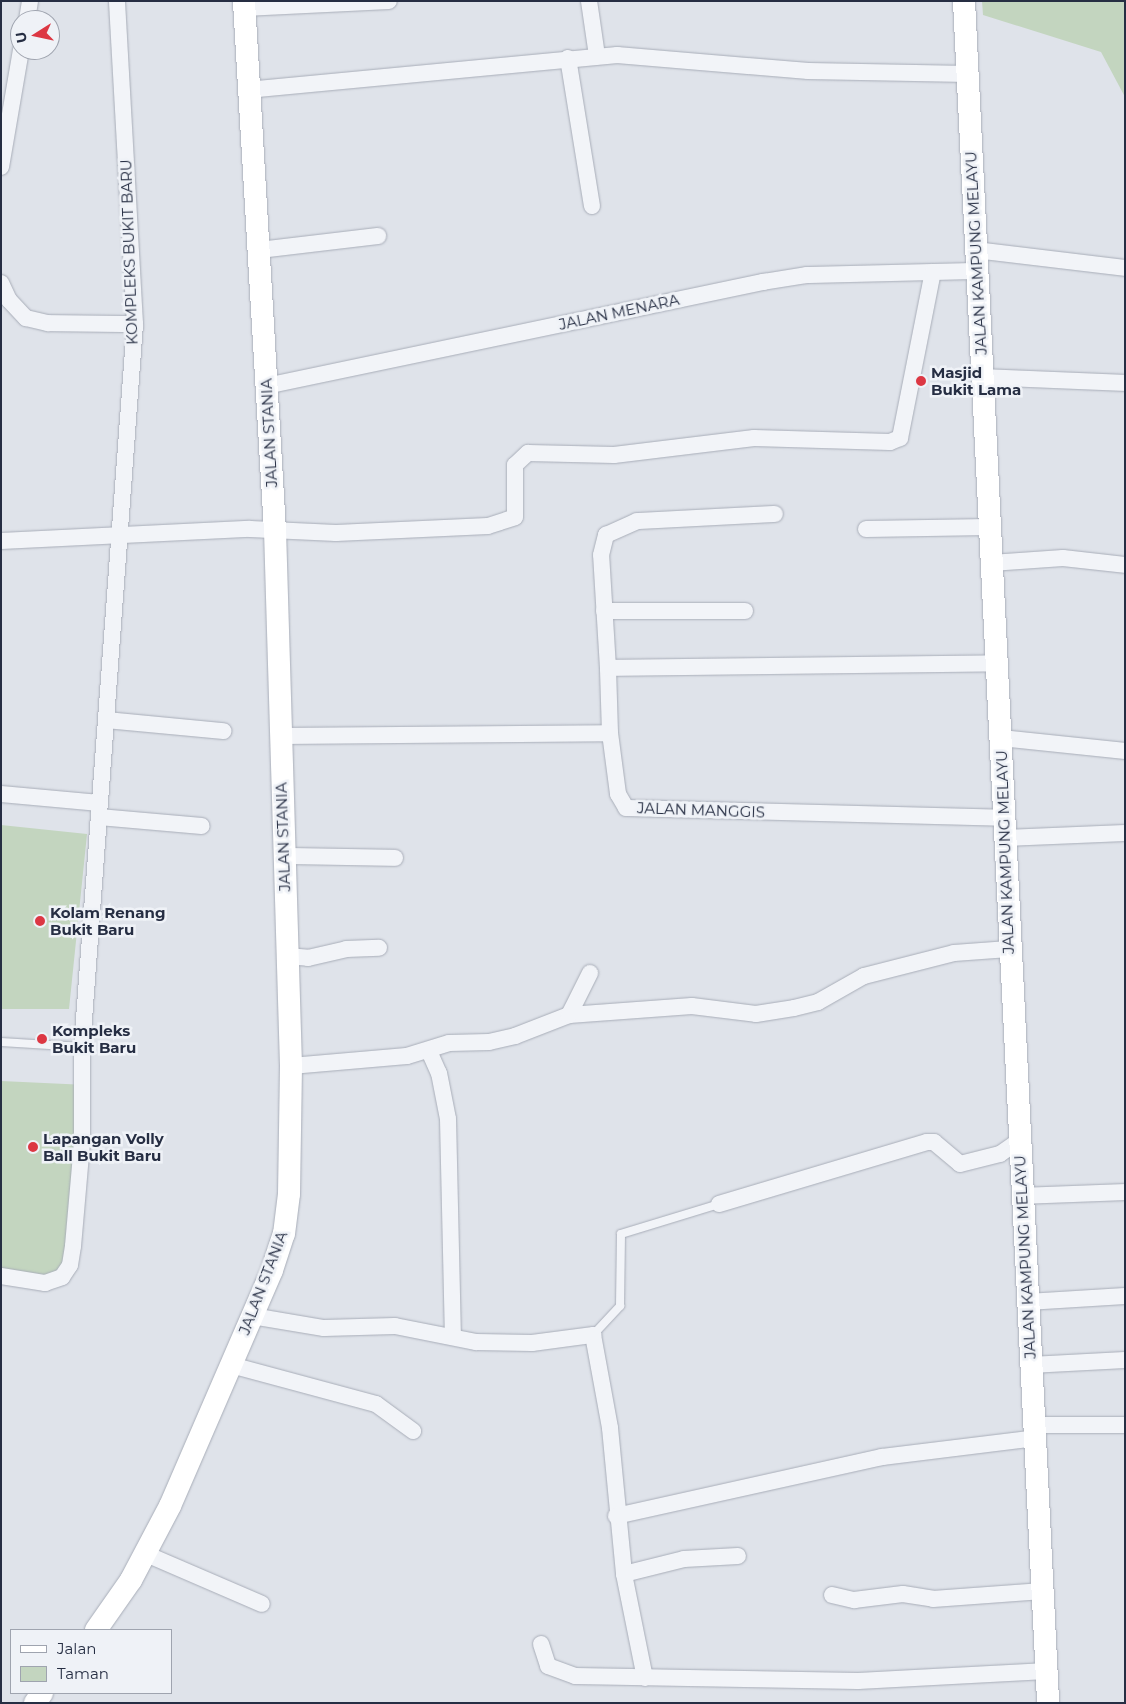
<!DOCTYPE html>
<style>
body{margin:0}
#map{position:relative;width:1126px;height:1704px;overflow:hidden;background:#dfe3ea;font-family:Montserrat,sans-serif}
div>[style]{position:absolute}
.green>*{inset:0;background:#c3d5bf}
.roads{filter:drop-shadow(0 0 1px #a8adb8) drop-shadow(0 0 1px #a8adb8)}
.lane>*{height:8px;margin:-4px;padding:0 4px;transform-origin:4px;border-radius:4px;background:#f2f4f8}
.street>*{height:16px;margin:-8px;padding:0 8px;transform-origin:8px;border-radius:8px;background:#f2f4f8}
.secondary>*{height:22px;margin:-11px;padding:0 11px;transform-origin:11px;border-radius:11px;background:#fff}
.dots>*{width:14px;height:14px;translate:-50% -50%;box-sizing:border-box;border:2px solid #eff2f7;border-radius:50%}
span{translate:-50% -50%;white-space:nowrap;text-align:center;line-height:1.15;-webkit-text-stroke:5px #eff2f7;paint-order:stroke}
.street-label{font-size:15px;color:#262e43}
.poi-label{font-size:15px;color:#262e43;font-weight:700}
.left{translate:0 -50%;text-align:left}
.frame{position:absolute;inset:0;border:2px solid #262e43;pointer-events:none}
.legend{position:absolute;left:10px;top:1629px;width:162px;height:65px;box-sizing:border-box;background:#eff2f7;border:1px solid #9fa4af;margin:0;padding:6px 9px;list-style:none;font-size:15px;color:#262e43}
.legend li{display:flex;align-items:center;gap:10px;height:25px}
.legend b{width:25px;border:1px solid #9fa4af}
.north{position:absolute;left:10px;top:10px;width:50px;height:50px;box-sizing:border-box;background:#eff2f7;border:1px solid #9fa4af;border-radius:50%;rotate:260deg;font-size:14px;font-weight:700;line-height:20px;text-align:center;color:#262e43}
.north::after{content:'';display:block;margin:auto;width:18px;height:22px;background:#dc3743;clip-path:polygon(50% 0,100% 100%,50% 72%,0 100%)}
</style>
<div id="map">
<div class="green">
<i style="clip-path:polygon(982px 1px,1125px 1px,1125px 97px,1101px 52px,983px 15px)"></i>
<i style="clip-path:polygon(1px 825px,87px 834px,69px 1009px,1px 1009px)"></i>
<i style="clip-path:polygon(1px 1081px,87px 1085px,67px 1278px,1px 1272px)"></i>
</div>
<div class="roads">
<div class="lane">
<i style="left:1px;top:1042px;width:81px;rotate:3.5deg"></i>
<i style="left:593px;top:1335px;width:40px;rotate:-47deg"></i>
<i style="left:620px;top:1306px;width:72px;rotate:-89.2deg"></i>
<i style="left:621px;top:1234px;width:102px;rotate:-17deg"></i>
</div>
<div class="street">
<i style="left:589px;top:1px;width:56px;rotate:81.7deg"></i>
<i style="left:244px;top:8px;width:145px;rotate:-2.8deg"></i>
<i style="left:27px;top:20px;width:19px;rotate:-81deg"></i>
<i style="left:568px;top:58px;width:150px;rotate:80.8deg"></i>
<i style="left:247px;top:90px;width:372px;rotate:-5.4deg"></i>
<i style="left:617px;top:55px;width:192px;rotate:4.8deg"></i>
<i style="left:808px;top:71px;width:160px;rotate:1.1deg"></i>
<i style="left:1px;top:167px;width:119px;rotate:-80.3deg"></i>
<i style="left:259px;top:250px;width:120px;rotate:-6.7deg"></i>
<i style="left:975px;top:250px;width:151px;rotate:6.8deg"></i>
<i style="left:1px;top:283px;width:19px;rotate:65deg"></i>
<i style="left:9px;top:300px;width:25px;rotate:47deg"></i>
<i style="left:26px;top:318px;width:23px;rotate:13deg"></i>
<i style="left:48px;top:323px;width:87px;rotate:0.7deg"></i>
<i style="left:983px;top:377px;width:142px;rotate:2.4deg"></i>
<i style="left:266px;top:386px;width:508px;rotate:-11.82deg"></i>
<i style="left:763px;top:282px;width:45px;rotate:-9deg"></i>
<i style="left:807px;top:275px;width:169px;rotate:-1.4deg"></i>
<i style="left:866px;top:529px;width:123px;rotate:-0.9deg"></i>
<i style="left:1px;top:541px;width:249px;rotate:-2.8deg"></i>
<i style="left:250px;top:529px;width:86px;rotate:2.7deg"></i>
<i style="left:336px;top:533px;width:152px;rotate:-2.6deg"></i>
<i style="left:488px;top:526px;width:28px;rotate:-18deg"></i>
<i style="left:515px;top:517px;width:52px;rotate:-90deg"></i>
<i style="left:515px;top:465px;width:18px;rotate:-43deg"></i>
<i style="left:528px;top:453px;width:86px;rotate:1.3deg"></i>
<i style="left:614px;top:455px;width:141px;rotate:-6.9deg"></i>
<i style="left:754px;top:438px;width:136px;rotate:1.7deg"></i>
<i style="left:890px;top:442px;width:11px;rotate:-22deg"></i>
<i style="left:900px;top:438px;width:169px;rotate:-78.8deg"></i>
<i style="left:991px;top:563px;width:72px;rotate:-4deg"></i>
<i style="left:1063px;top:558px;width:62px;rotate:6.4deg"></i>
<i style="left:604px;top:611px;width:141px"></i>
<i style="left:608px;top:668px;width:113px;rotate:-93.5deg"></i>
<i style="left:601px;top:555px;width:21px;rotate:-76deg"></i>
<i style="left:606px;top:535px;width:34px;rotate:-24deg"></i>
<i style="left:637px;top:521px;width:138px;rotate:-2.9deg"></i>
<i style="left:106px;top:720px;width:118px;rotate:5.4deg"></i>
<i style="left:610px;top:733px;width:65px;rotate:-91.8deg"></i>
<i style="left:608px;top:668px;width:389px;rotate:-0.7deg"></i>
<i style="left:280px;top:736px;width:330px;rotate:-0.5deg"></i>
<i style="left:610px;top:733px;width:62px;rotate:82.5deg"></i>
<i style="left:618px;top:794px;width:16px;rotate:60deg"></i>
<i style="left:626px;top:808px;width:378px;rotate:1.5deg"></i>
<i style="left:1001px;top:738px;width:125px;rotate:6deg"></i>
<i style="left:1px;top:794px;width:99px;rotate:5.2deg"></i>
<i style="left:99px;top:817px;width:103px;rotate:5deg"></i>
<i style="left:1005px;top:838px;width:120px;rotate:-2.4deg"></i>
<i style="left:284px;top:856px;width:111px;rotate:1deg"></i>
<i style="left:287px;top:956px;width:21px;rotate:5deg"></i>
<i style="left:308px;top:958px;width:39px;rotate:-13deg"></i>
<i style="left:346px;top:949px;width:33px;rotate:-2deg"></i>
<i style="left:569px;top:1015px;width:123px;rotate:-4.2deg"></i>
<i style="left:692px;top:1006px;width:64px;rotate:7.1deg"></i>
<i style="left:756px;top:1014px;width:38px;rotate:-9deg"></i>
<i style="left:794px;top:1008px;width:25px;rotate:-14deg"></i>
<i style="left:818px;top:1002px;width:53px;rotate:-29.5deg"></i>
<i style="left:864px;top:976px;width:93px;rotate:-14.3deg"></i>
<i style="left:954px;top:953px;width:55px;rotate:-4.2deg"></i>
<i style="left:429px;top:1051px;width:24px;rotate:66deg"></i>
<i style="left:439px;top:1073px;width:47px;rotate:78.9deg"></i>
<i style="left:448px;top:1119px;width:218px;rotate:88.7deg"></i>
<i style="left:291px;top:1066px;width:116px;rotate:-4.9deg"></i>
<i style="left:407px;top:1056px;width:44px;rotate:-17.2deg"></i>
<i style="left:449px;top:1043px;width:40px;rotate:-1.4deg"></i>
<i style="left:489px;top:1042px;width:27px;rotate:-13deg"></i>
<i style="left:515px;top:1036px;width:58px;rotate:-21.3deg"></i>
<i style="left:569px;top:1015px;width:47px;rotate:-63.4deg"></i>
<i style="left:1021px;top:1196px;width:104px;rotate:-2.2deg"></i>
<i style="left:719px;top:1204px;width:217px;rotate:-16.6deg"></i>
<i style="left:927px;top:1142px;width:7px"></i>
<i style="left:934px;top:1142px;width:34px;rotate:40deg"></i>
<i style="left:960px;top:1164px;width:41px;rotate:-14deg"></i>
<i style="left:1000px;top:1154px;width:24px;rotate:-35deg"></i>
<i style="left:1px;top:1276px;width:45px;rotate:9deg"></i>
<i style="left:45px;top:1283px;width:18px;rotate:-19deg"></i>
<i style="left:62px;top:1277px;width:14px;rotate:-56deg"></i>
<i style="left:70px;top:1265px;width:19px;rotate:-81deg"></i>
<i style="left:73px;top:1246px;width:102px;rotate:-85deg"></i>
<i style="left:82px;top:1144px;width:97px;rotate:-90deg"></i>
<i style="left:82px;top:1047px;width:725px;rotate:-85.81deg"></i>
<i style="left:135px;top:324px;width:324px;rotate:-93.2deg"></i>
<i style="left:1027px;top:1302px;width:98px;rotate:-3.5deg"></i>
<i style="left:252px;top:1316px;width:73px;rotate:9.5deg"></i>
<i style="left:324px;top:1328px;width:71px;rotate:-1.6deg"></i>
<i style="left:395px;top:1326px;width:83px;rotate:11.2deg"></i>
<i style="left:476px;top:1342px;width:56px;rotate:1deg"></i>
<i style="left:532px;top:1343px;width:62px;rotate:-7.5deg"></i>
<i style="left:593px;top:1335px;width:95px;rotate:79.6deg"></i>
<i style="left:610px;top:1428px;width:147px;rotate:84.5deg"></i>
<i style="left:624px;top:1574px;width:106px;rotate:78.6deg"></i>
<i style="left:231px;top:1365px;width:150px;rotate:15.1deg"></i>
<i style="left:376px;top:1404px;width:46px;rotate:36.1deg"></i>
<i style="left:1030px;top:1365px;width:95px;rotate:-3deg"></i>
<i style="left:1034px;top:1425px;width:91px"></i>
<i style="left:616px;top:1516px;width:272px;rotate:-12.5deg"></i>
<i style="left:882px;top:1457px;width:155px;rotate:-7deg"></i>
<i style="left:146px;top:1554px;width:126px;rotate:23.3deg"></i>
<i style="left:624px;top:1574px;width:62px;rotate:-14deg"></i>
<i style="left:684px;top:1559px;width:54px;rotate:-3.2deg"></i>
<i style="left:832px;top:1595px;width:23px;rotate:13deg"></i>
<i style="left:854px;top:1600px;width:49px;rotate:-7deg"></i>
<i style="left:903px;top:1594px;width:30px;rotate:9deg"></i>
<i style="left:933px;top:1599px;width:110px;rotate:-4.2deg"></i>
<i style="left:541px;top:1644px;width:23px;rotate:72deg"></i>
<i style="left:548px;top:1666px;width:29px;rotate:20deg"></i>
<i style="left:575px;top:1676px;width:283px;rotate:1deg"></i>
<i style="left:858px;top:1681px;width:189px;rotate:-3deg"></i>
</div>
<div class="secondary">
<i style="left:964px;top:1px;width:1704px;rotate:87.17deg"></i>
<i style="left:96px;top:1630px;width:61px;rotate:-55deg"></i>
<i style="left:131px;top:1580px;width:84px;rotate:-62.2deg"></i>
<i style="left:170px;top:1506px;width:257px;rotate:-66.6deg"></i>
<i style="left:272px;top:1270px;width:38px;rotate:-72deg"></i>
<i style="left:284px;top:1234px;width:40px;rotate:-82.9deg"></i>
<i style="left:289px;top:1194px;width:128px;rotate:-89.1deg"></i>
<i style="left:291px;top:1066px;width:535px;rotate:-91.71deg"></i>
<i style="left:275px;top:531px;width:531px;rotate:-93.35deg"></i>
<i style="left:35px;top:1703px;width:12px;rotate:-55deg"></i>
</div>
</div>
<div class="dots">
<i style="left:921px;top:381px;background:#dc3743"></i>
<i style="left:40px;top:921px;background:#dc3743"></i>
<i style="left:42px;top:1039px;background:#dc3743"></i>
<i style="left:33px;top:1147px;background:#dc3743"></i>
</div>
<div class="street-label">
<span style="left:129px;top:252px;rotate:-92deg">KOMPLEKS BUKIT BARU</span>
<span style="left:976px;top:253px;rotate:-93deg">JALAN KAMPUNG MELAYU</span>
<span style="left:619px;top:312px;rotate:-12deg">JALAN MENARA</span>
<span style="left:269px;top:433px;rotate:-93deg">JALAN STANIA</span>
<span style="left:701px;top:810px;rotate:2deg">JALAN MANGGIS</span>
<span style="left:283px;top:837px;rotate:-92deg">JALAN STANIA</span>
<span style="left:1005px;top:852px;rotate:-92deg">JALAN KAMPUNG MELAYU</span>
<span style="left:1025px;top:1257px;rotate:-93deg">JALAN KAMPUNG MELAYU</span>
<span style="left:263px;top:1283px;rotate:-69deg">JALAN STANIA</span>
</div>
<div class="poi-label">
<span class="left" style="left:931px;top:381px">Masjid<br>Bukit Lama</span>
<span class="left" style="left:50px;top:921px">Kolam Renang<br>Bukit Baru</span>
<span class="left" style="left:52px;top:1039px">Kompleks<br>Bukit Baru</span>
<span class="left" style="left:43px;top:1147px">Lapangan Volly<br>Ball Bukit Baru</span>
</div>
<div class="frame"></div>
<ul class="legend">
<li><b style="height:6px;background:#fff"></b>Jalan</li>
<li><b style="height:14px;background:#c3d5bf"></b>Taman</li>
</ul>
<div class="north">U</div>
</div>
